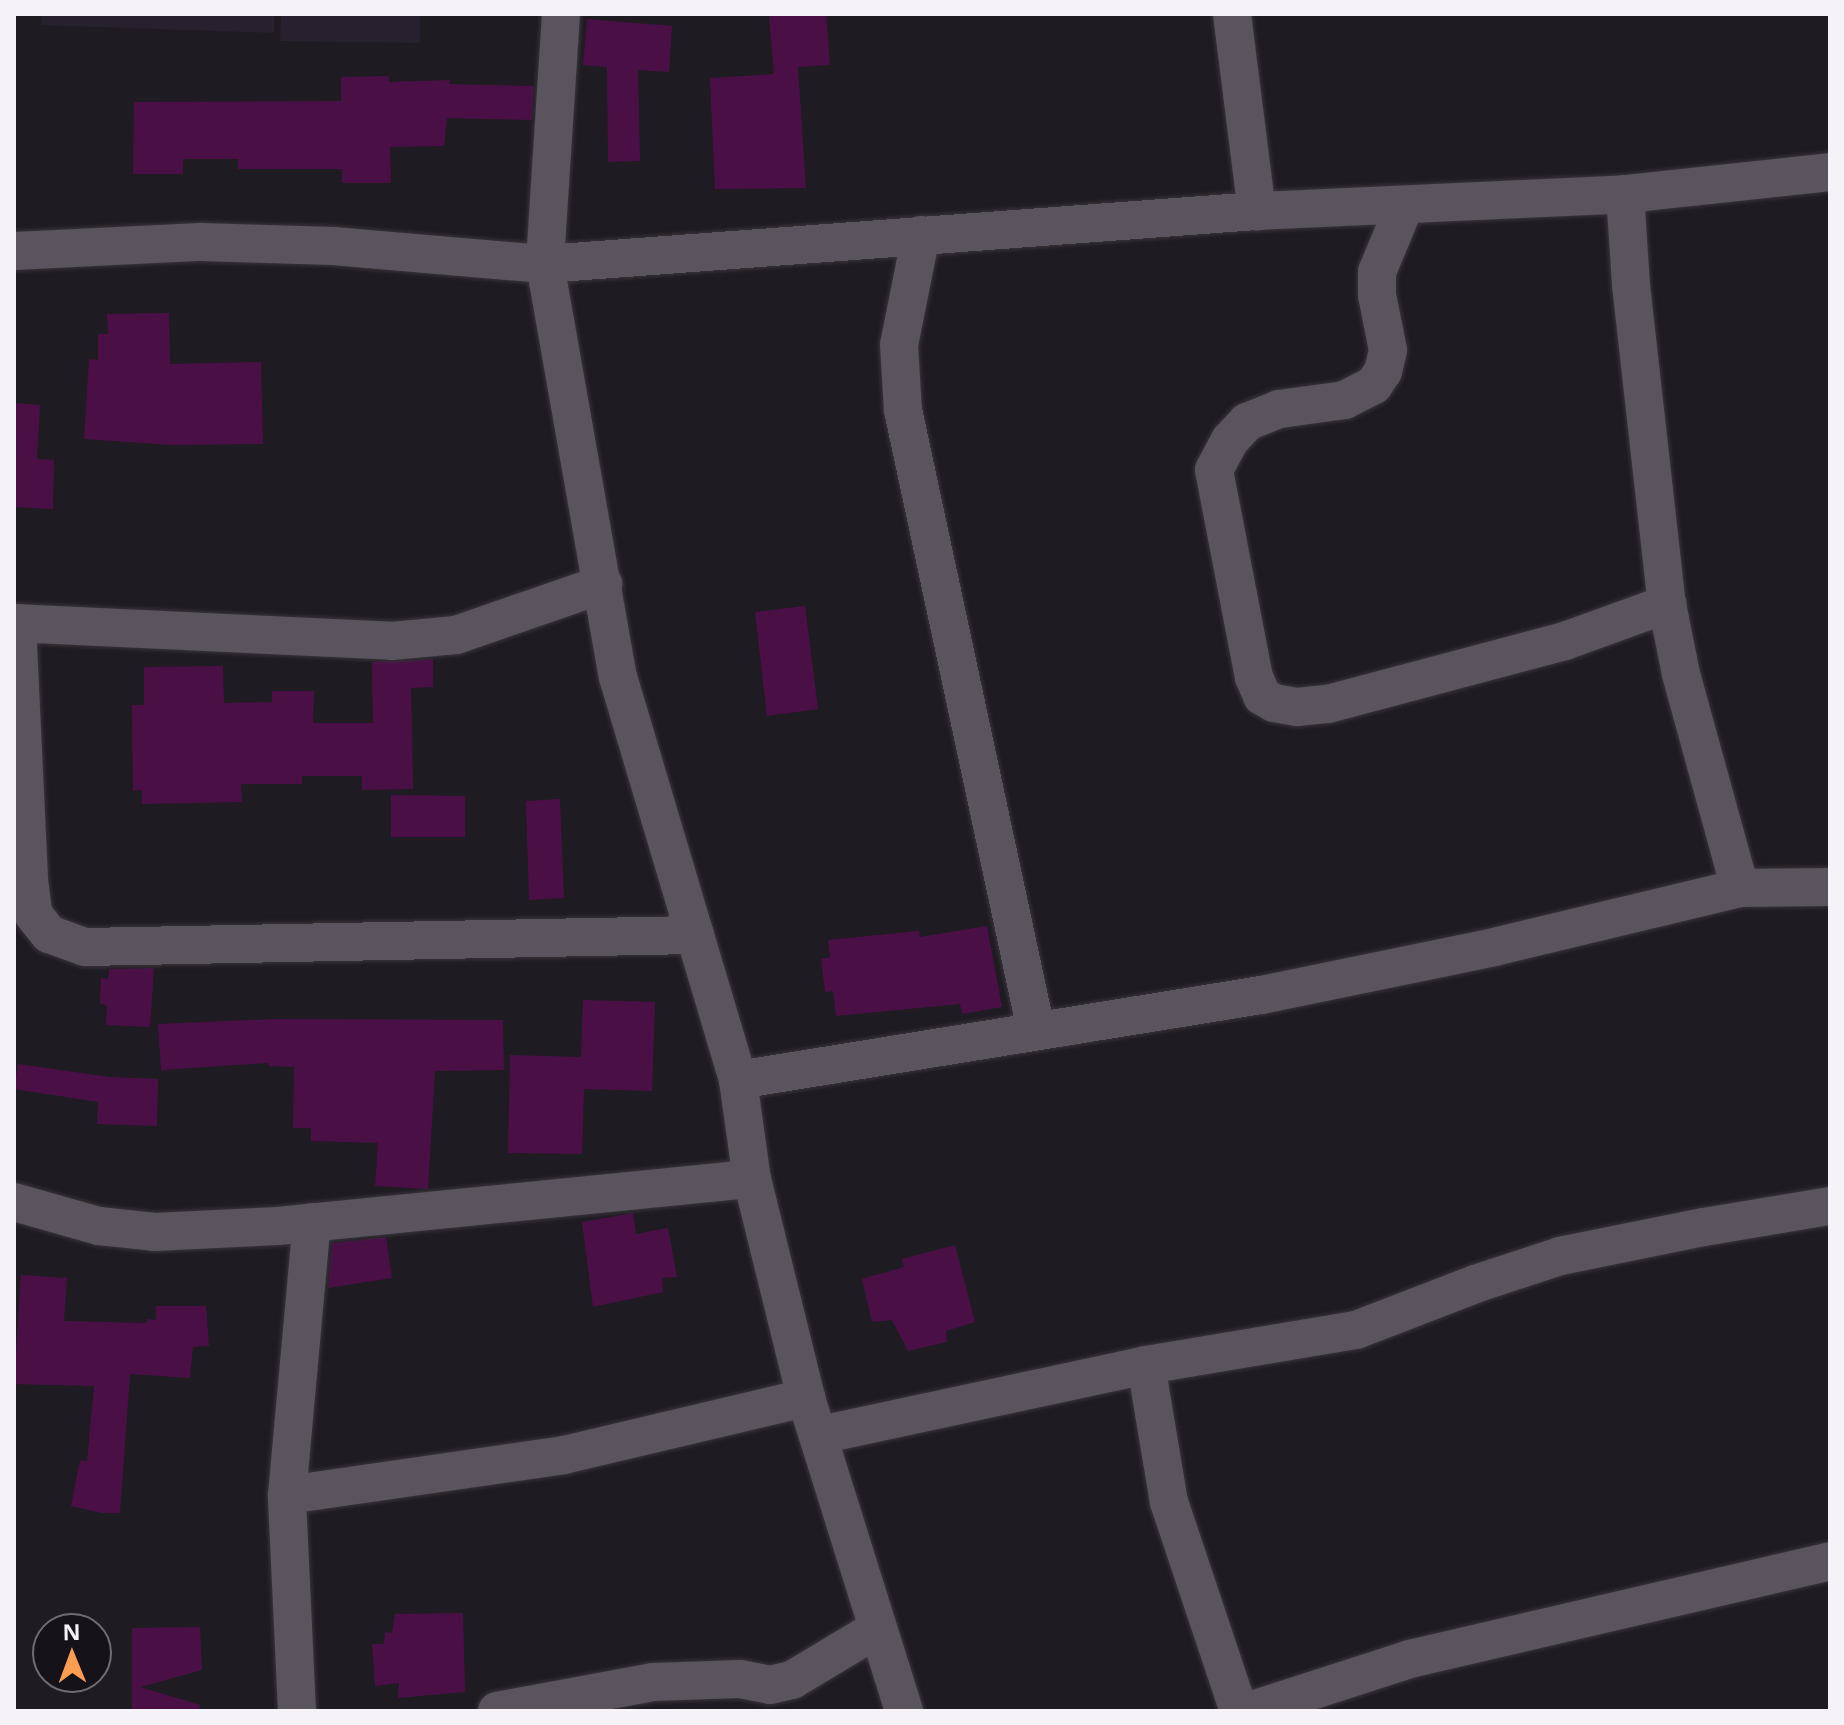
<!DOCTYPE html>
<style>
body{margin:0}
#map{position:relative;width:1844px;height:1725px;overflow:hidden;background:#1f1b23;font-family:"Noto Sans",sans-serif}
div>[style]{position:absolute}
.built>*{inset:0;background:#27202e}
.building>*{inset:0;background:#4a1046}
.roads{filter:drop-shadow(0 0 2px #38353b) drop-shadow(0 0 2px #38353b)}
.minor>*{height:38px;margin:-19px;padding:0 19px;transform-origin:19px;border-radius:19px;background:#59545e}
span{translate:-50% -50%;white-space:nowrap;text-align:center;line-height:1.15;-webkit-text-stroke:7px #16121a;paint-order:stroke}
.frame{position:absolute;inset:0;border:16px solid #f5f2f8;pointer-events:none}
.north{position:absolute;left:32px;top:1613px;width:80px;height:80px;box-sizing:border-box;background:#16121a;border:2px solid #6f6c73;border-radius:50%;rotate:359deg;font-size:22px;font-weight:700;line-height:32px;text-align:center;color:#f5f2f8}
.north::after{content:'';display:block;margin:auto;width:28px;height:36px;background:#fc9e52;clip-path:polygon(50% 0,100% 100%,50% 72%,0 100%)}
</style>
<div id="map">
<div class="built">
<i style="clip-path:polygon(42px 14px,274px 14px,274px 33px,41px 25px)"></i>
<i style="clip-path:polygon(281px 14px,420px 14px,420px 43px,280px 41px)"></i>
</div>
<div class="building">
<i style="clip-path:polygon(826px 14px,830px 65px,798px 67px,806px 188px,715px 189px,710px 78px,774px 74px,769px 16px)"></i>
<i style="clip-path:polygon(587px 19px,672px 26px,669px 72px,638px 70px,640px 161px,608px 162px,607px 67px,583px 65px)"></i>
<i style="clip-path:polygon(389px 76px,389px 82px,450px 80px,449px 84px,534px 86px,532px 120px,447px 118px,444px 146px,390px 147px,391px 183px,342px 183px,342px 169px,238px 169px,238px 159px,183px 159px,183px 174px,133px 174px,134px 102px,341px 101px,341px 77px)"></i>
<i style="clip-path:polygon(169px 313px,170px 364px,261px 362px,263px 444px,172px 445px,84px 439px,89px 359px,98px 360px,98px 334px,108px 334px,107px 314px)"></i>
<i style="clip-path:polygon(14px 403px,40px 405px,37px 459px,54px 460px,53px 509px,14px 507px)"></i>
<i style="clip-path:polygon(805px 606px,818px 709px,767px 716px,755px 612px)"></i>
<i style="clip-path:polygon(433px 659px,433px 687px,411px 688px,413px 789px,362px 790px,362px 776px,302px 776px,302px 784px,241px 784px,242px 802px,142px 804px,142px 790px,133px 791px,132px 705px,144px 705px,144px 667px,223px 666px,224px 703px,272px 702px,272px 691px,314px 691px,313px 723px,373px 723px,372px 662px)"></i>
<i style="clip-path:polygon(391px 795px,465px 796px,465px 837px,391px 837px)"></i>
<i style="clip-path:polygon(560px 799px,564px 898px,529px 900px,526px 801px)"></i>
<i style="clip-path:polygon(987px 926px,1002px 1007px,962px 1014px,960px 1004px,836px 1016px,833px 991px,825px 992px,821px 959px,830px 957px,828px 940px,919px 931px,920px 937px)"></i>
<i style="clip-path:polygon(154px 968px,150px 1027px,106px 1025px,107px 1005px,100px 1004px,101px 978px,108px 979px,109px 969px)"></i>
<i style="clip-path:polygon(583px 1000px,655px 1002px,652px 1091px,584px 1089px,582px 1154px,508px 1153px,510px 1055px,581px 1057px)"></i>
<i style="clip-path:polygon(275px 1019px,503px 1020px,504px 1070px,435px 1071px,428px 1189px,375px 1186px,378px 1143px,311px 1141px,311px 1128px,293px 1128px,294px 1067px,269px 1066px,269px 1063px,161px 1070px,158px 1024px)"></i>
<i style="clip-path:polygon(18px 1064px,109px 1077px,158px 1079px,157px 1126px,97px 1124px,98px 1102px,14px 1089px)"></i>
<i style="clip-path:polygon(633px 1213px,636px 1234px,668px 1228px,677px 1277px,662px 1278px,663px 1292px,593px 1307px,582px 1222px)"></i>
<i style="clip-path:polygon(386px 1237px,392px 1278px,328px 1288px,332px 1243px)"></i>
<i style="clip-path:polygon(955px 1245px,975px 1322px,946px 1331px,947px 1342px,908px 1351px,892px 1320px,872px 1322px,862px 1279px,904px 1267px,902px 1259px)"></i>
<i style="clip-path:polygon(21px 1275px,67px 1278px,64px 1321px,146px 1323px,147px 1319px,156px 1320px,156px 1306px,206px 1306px,209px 1346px,193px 1347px,190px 1378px,130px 1374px,120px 1513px,101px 1513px,71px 1506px,80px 1460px,87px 1461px,94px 1386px,14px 1384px)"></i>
<i style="clip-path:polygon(463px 1613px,465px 1692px,398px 1698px,399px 1683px,375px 1686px,372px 1644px,384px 1644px,385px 1632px,392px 1633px,395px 1614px)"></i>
<i style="clip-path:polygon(200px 1627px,202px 1670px,140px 1687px,200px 1705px,199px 1711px,132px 1711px,132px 1628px)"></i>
</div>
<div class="roads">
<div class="minor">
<i style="left:561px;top:14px;width:251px;rotate:93.7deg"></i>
<i style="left:545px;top:264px;width:419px;rotate:80deg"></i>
<i style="left:618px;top:677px;width:420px;rotate:73.4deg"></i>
<i style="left:738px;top:1080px;width:100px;rotate:82deg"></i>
<i style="left:752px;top:1179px;width:226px;rotate:76.1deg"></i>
<i style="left:806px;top:1398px;width:328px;rotate:72.6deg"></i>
<i style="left:1232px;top:14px;width:199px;rotate:82.8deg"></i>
<i style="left:1625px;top:194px;width:91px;rotate:86.2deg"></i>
<i style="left:1631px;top:285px;width:321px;rotate:83.6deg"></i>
<i style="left:1667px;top:604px;width:71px;rotate:78.7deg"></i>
<i style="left:1681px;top:674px;width:222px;rotate:74.6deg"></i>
<i style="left:1404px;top:207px;width:70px;rotate:112.6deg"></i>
<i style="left:1377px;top:272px;width:23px;rotate:90deg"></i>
<i style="left:1377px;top:295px;width:56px;rotate:78.7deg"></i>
<i style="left:1388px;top:350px;width:22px;rotate:103deg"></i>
<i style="left:1383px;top:371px;width:17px;rotate:123deg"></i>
<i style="left:1374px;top:385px;width:33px;rotate:153deg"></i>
<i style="left:1345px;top:400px;width:67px;rotate:172.2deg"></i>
<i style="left:1279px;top:409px;width:35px;rotate:158deg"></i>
<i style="left:1247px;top:422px;width:25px;rotate:133deg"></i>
<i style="left:1230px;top:440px;width:34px;rotate:118deg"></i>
<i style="left:1214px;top:470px;width:211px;rotate:79.1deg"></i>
<i style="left:1254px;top:677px;width:21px;rotate:67deg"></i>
<i style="left:1262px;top:696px;width:14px;rotate:30deg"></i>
<i style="left:1274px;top:703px;width:23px;rotate:10deg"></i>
<i style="left:1297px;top:707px;width:31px;rotate:-6deg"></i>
<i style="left:1328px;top:704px;width:245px;rotate:-14.9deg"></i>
<i style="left:1565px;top:641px;width:109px;rotate:-19.9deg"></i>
<i style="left:921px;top:235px;width:112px;rotate:101.3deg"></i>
<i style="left:899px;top:345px;width:65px;rotate:86.5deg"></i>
<i style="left:903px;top:410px;width:634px;rotate:77.89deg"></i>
<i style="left:14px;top:251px;width:187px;rotate:-2.8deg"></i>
<i style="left:201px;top:242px;width:132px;rotate:1.7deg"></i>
<i style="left:333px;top:246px;width:213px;rotate:4.9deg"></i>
<i style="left:545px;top:264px;width:714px;rotate:-4.26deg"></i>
<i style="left:1257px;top:211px;width:368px;rotate:-2.6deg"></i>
<i style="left:1625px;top:194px;width:206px;rotate:-6.1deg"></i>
<i style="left:14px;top:623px;width:378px;rotate:2.7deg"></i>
<i style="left:392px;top:641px;width:64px;rotate:-5.4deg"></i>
<i style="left:456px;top:635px;width:156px;rotate:-19.1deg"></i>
<i style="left:17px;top:623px;width:256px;rotate:87.3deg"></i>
<i style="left:29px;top:879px;width:35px;rotate:83deg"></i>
<i style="left:33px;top:914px;width:26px;rotate:51deg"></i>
<i style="left:49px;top:934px;width:38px;rotate:20deg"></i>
<i style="left:85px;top:947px;width:610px;rotate:-1.13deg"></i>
<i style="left:738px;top:1080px;width:530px;rotate:-9.23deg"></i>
<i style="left:1261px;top:995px;width:238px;rotate:-11.6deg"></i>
<i style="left:1494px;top:947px;width:253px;rotate:-13.5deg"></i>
<i style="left:1740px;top:888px;width:90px;rotate:-0.6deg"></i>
<i style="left:14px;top:1202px;width:88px;rotate:15.8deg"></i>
<i style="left:99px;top:1226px;width:56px;rotate:6.1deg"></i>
<i style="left:155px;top:1232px;width:123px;rotate:-2.8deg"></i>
<i style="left:278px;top:1226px;width:476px;rotate:-5.7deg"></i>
<i style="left:1146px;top:1365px;width:139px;rotate:80.5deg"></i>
<i style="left:1169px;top:1502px;width:220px;rotate:71.5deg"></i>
<i style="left:820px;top:1435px;width:333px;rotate:-12.1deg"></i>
<i style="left:1146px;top:1365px;width:213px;rotate:-9.5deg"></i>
<i style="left:1356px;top:1330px;width:128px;rotate:-21.1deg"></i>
<i style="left:1475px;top:1284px;width:89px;rotate:-18.2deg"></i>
<i style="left:1560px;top:1256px;width:147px;rotate:-11.4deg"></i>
<i style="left:1704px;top:1227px;width:128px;rotate:-9.5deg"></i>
<i style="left:287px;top:1495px;width:274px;rotate:-84.8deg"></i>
<i style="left:297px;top:1711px;width:216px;rotate:-92.7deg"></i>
<i style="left:287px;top:1495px;width:280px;rotate:-8.2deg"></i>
<i style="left:564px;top:1455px;width:249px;rotate:-13.3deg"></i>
<i style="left:497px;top:1711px;width:159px;rotate:-10.5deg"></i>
<i style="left:653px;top:1682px;width:87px;rotate:-2deg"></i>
<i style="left:740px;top:1679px;width:31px;rotate:11deg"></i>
<i style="left:770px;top:1685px;width:23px;rotate:-13deg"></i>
<i style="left:792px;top:1680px;width:99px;rotate:-31deg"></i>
<i style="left:1249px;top:1711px;width:169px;rotate:-17.9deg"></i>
<i style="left:1410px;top:1659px;width:431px;rotate:-13.1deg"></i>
</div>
</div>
<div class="frame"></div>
<div class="north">N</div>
</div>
